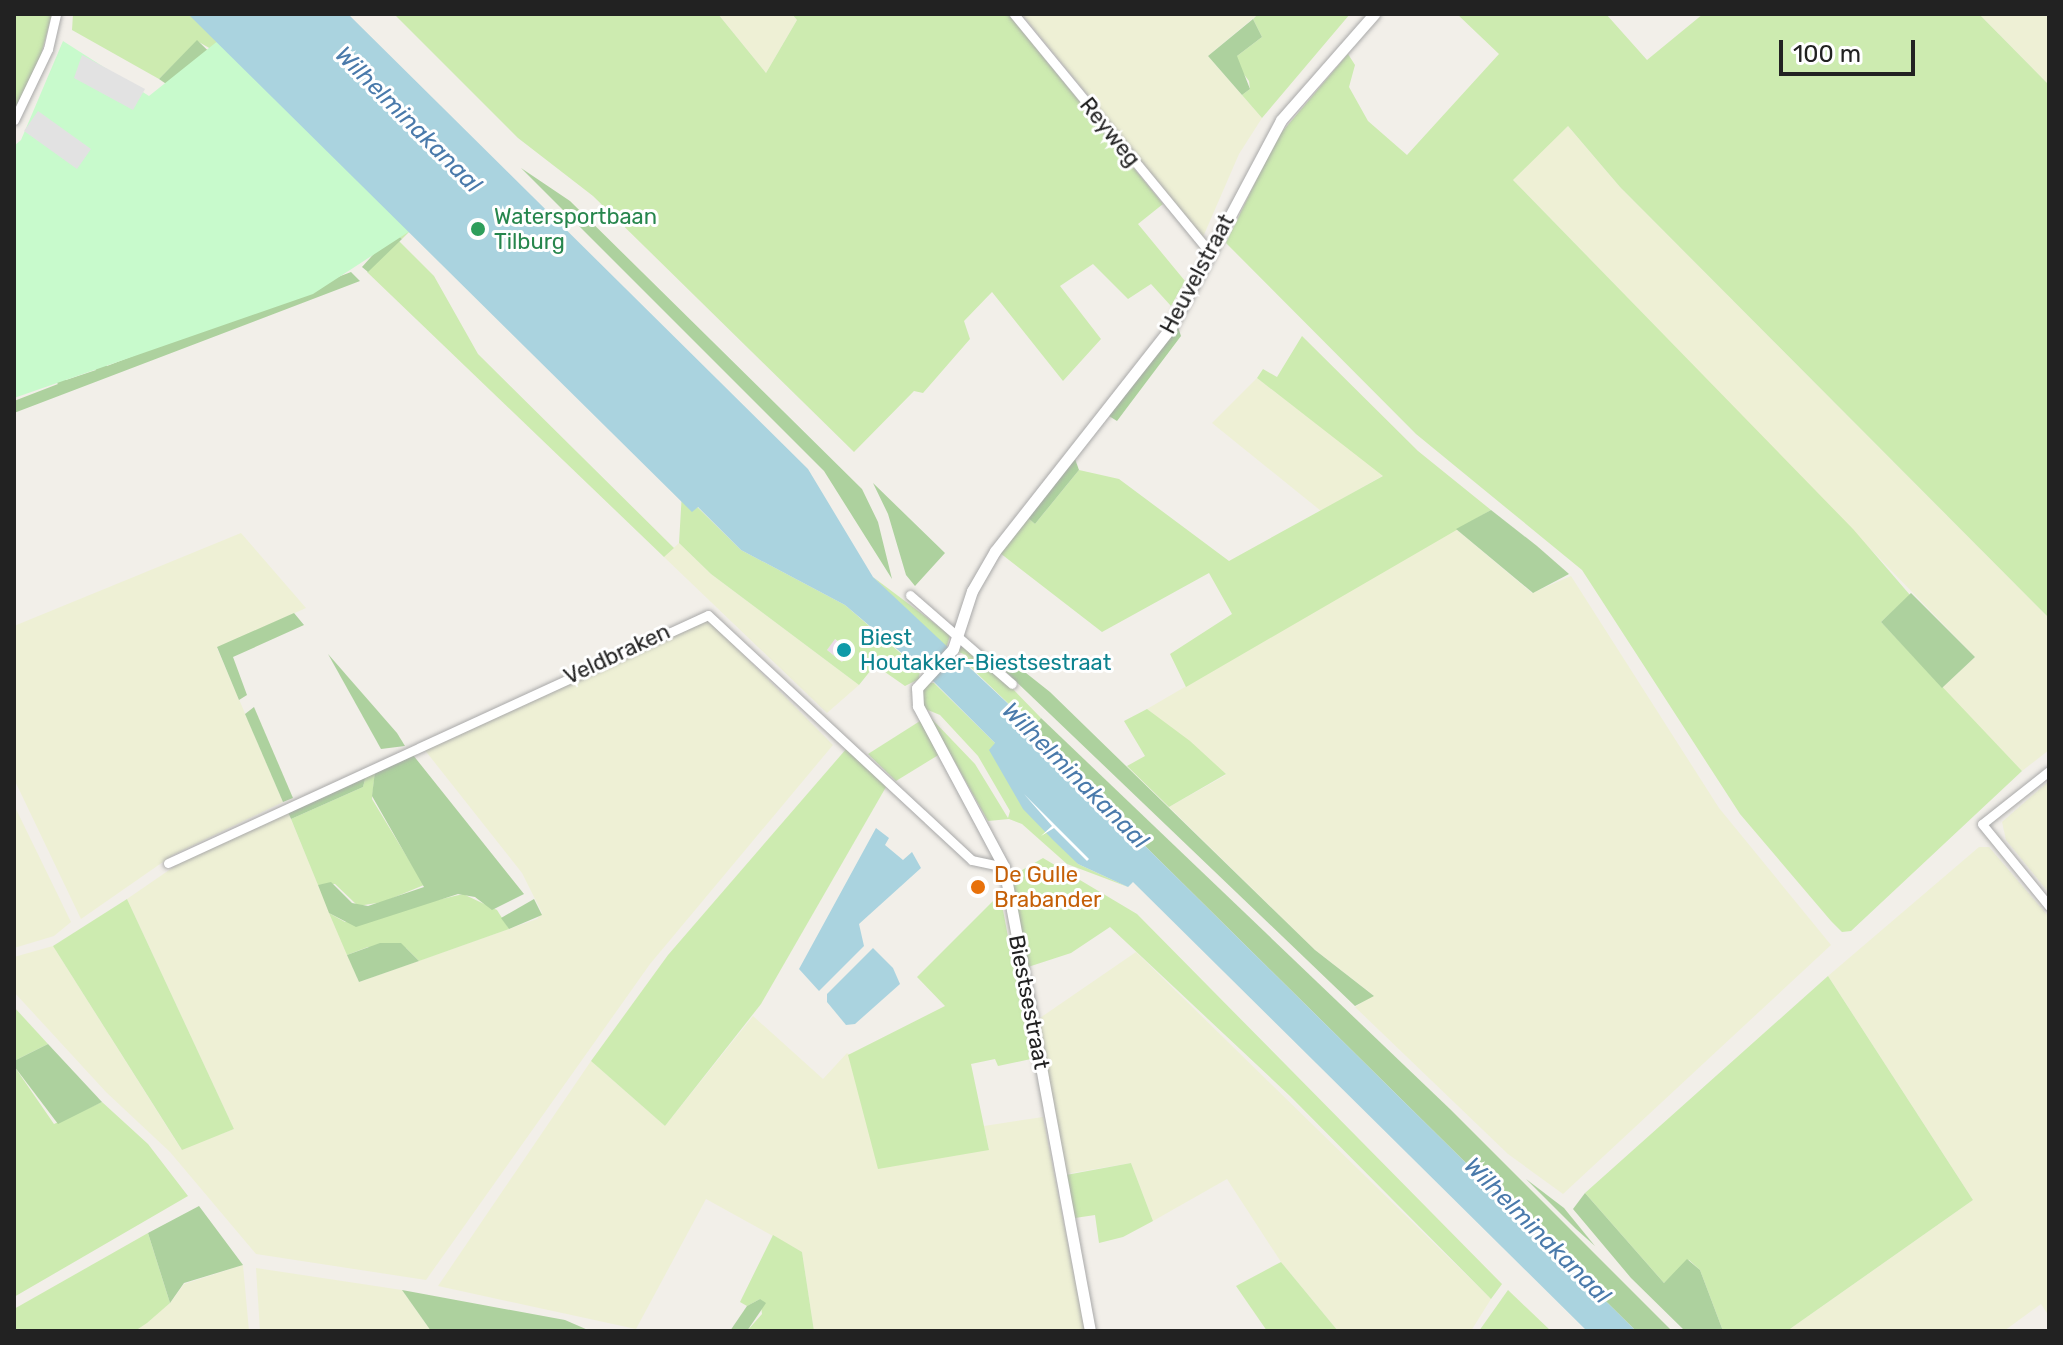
<!DOCTYPE html>
<style>
body{margin:0}
#map{position:relative;width:2063px;height:1345px;overflow:hidden;background:#f2efe9;font-family:Rubik,sans-serif}
div>[style]{position:absolute}
.industrial>*{inset:0;background:#ebdbe8}
.farmland>*{inset:0;background:#eef0d5}
.grass>*{inset:0;background:#cdebb0}
.forest>*{inset:0;background:#add19e}
.park>*{inset:0;background:#c8facc}
.parking>*{inset:0;background:#e2e2e2}
.water>*{inset:0;background:#aad3df}
.pier>*{inset:0;background:#fff}
.roads{filter:drop-shadow(0 0 2px #a9a9a9) drop-shadow(0 0 2px #a9a9a9)}
.minor>*{height:9px;margin:-4.5px;padding:0 4.5px;transform-origin:4.5px;border-radius:4.5px;background:#fff}
.tertiary>*{height:11px;margin:-5.5px;padding:0 5.5px;transform-origin:5.5px;border-radius:5.5px;background:#fff}
.dots>*{width:22px;height:22px;translate:-50% -50%;box-sizing:border-box;border:4px solid #fff;border-radius:50%}
span{translate:-50% -50%;white-space:nowrap;text-align:center;line-height:1.15;-webkit-text-stroke:6px #fff;paint-order:stroke}
.street-label{font-size:22px;color:#222}
.leisure-label{font-size:22px;color:#27864d}
.left{translate:0 -50%;text-align:left}
.culture-label{font-size:22px;color:#0d838f}
.food-label{font-size:22px;color:#c56008}
.water-label{font-size:24px;color:#4a7aab;font-style:italic}
.frame{position:absolute;inset:0;border:16px solid #222;pointer-events:none}
.scale{position:absolute;left:1779px;top:40px;width:136px;height:36px;box-sizing:border-box;border:4px solid #222;border-top:0;padding-left:10px;font-size:24px;line-height:28px;white-space:nowrap;color:#222;-webkit-text-stroke:6px #fff;paint-order:stroke}
</style>
<div id="map">
<div class="industrial">
<i style="clip-path:polygon(834px 639px,851px 650px,842px 662px,827px 650px)"></i>
</div>
<div class="farmland">
<i style="clip-path:polygon(718px 14px,792px 14px,797px 20px,766px 73px)"></i>
<i style="clip-path:polygon(1022px 14px,1258px 14px,1208px 56px,1262px 118px,1239px 154px,1203px 237px)"></i>
<i style="clip-path:polygon(1979px 14px,2049px 14px,2049px 85px)"></i>
<i style="clip-path:polygon(1567px 125px,1620px 187px,2049px 618px,2049px 750px,2022px 771px,1942px 688px,1975px 657px,1513px 180px)"></i>
<i style="clip-path:polygon(1257px 378px,1384px 475px,1321px 511px,1212px 423px)"></i>
<i style="clip-path:polygon(1456px 529px,1532px 593px,1571px 576px,1719px 808px,1831px 945px,1563px 1194px,1508px 1154px,1355px 1007px,1373px 995px,1315px 950px,1169px 807px,1226px 775px,1147px 709px)"></i>
<i style="clip-path:polygon(241px 533px,306px 608px,217px 648px,283px 802px,173px 855px,81px 919px,14px 779px,14px 626px)"></i>
<i style="clip-path:polygon(679px 543px,711px 574px,859px 685px,827px 713px,664px 557px)"></i>
<i style="clip-path:polygon(707px 618px,833px 745px,650px 964px,426px 1280px,256px 1254px,170px 1152px,106px 1092px,14px 992px,14px 957px,53px 946px,181px 1149px,234px 1129px,127px 899px,191px 855px,287px 810px,359px 982px,537px 919px,542px 913px,522px 873px,424px 749px)"></i>
<i style="clip-path:polygon(2049px 781px,2049px 893px,2006px 840px,2002px 822px)"></i>
<i style="clip-path:polygon(14px 805px,71px 922px,54px 936px,14px 948px)"></i>
<i style="clip-path:polygon(1979px 847px,1989px 847px,2049px 917px,2049px 1316px,2041px 1304px,2004px 1331px,1787px 1331px,1973px 1200px,1828px 976px)"></i>
<i style="clip-path:polygon(1136px 952px,1491px 1299px,1471px 1331px,1338px 1331px,1281px 1262px,1227px 1179px,1153px 1221px,1131px 1163px,1066px 1174px,1037px 1020px)"></i>
<i style="clip-path:polygon(753px 1016px,823px 1079px,847px 1053px,989px 1149px,984px 1126px,1043px 1117px,1085px 1331px,814px 1331px,802px 1252px,706px 1199px,636px 1329px,438px 1286px,591px 1061px,665px 1126px)"></i>
<i style="clip-path:polygon(243px 1265px,249px 1331px,135px 1331px,170px 1303px,184px 1284px)"></i>
<i style="clip-path:polygon(256px 1268px,402px 1290px,431px 1331px,260px 1331px)"></i>
</div>
<div class="grass">
<i style="clip-path:polygon(14px 14px,52px 14px,37px 70px,14px 109px)"></i>
<i style="clip-path:polygon(73px 14px,192px 14px,410px 231px,402px 239px,211px 49px,197px 41px,159px 79px,72px 30px)"></i>
<i style="clip-path:polygon(394px 14px,718px 14px,766px 73px,797px 20px,792px 14px,1008px 14px,1163px 204px,1138px 224px,1185px 281px,1171px 306px,1151px 284px,1128px 299px,1093px 264px,1060px 286px,1101px 339px,1063px 381px,992px 292px,964px 321px,970px 339px,923px 393px,914px 391px,854px 452px,593px 196px,518px 138px)"></i>
<i style="clip-path:polygon(1258px 14px,1350px 14px,1262px 118px,1242px 95px,1250px 89px,1249px 81px,1236px 64px,1237px 56px,1262px 37px,1253px 19px)"></i>
<i style="clip-path:polygon(1457px 14px,1606px 14px,1647px 60px,1703px 14px,1979px 14px,2049px 85px,2049px 618px,1620px 187px,1568px 126px,1513px 180px,1853px 529px,1910px 595px,1881px 622px,2022px 771px,1851px 931px,1842px 932px,1831px 921px,1740px 814px,1582px 570px,1416px 434px,1226px 243px,1276px 139px,1348px 54px,1355px 65px,1349px 87px,1368px 121px,1407px 155px,1499px 54px)"></i>
<i style="clip-path:polygon(399px 241px,434px 276px,478px 354px,674px 548px,664px 557px,367px 272px)"></i>
<i style="clip-path:polygon(1302px 336px,1418px 451px,1491px 510px,1186px 687px,1170px 654px,1232px 614px,1209px 573px,1102px 632px,1000px 553px,1028px 518px,1035px 524px,1079px 470px,1119px 479px,1229px 561px,1383px 476px,1257px 378px,1263px 369px,1277px 377px)"></i>
<i style="clip-path:polygon(evenodd,682px 492px,741px 550px,845px 605px,920px 670px,919px 679px,905px 686px,875px 665px,859px 685px,711px 574px,679px 543px,682px 492px,835px 639px,850px 650px,842px 662px,827px 650px,835px 639px)"></i>
<i style="clip-path:polygon(873px 577px,950px 635px,946px 649px)"></i>
<i style="clip-path:polygon(963px 646px,978px 653px,1041px 718px,1033px 727px,964px 661px,966px 655px,956px 651px)"></i>
<i style="clip-path:polygon(925px 683px,934px 683px,995px 743px,1078px 864px,1128px 887px,1067px 864px,1022px 824px,1009px 819px,988px 821px,929px 716px,975px 764px,1008px 818px,1010px 811px,978px 756px,940px 715px,923px 708px,919px 692px)"></i>
<i style="clip-path:polygon(1147px 709px,1190px 741px,1226px 774px,1169px 807px,1127px 766px,1145px 756px,1124px 721px)"></i>
<i style="clip-path:polygon(920px 721px,940px 754px,896px 781px,868px 754px)"></i>
<i style="clip-path:polygon(847px 748px,886px 787px,761px 1004px,665px 1126px,591px 1061px,668px 955px)"></i>
<i style="clip-path:polygon(375px 771px,372px 799px,424px 885px,383px 902px,358px 906px,335px 884px,318px 885px,291px 819px,363px 787px,366px 775px)"></i>
<i style="clip-path:polygon(1043px 858px,1137px 914px,1502px 1284px,1491px 1299px,1290px 1096px,1110px 927px,1071px 953px,1028px 967px,1010px 877px)"></i>
<i style="clip-path:polygon(463px 894px,497px 910px,509px 929px,419px 961px,406px 948px,368px 947px,347px 955px,329px 913px,345px 922px)"></i>
<i style="clip-path:polygon(1000px 894px,1031px 1059px,998px 1066px,995px 1059px,971px 1064px,989px 1150px,878px 1169px,848px 1055px,945px 1006px,917px 977px)"></i>
<i style="clip-path:polygon(127px 899px,234px 1129px,182px 1150px,53px 946px)"></i>
<i style="clip-path:polygon(1828px 976px,1973px 1200px,1787px 1331px,1723px 1331px,1700px 1270px,1689px 1260px,1664px 1283px,1585px 1193px)"></i>
<i style="clip-path:polygon(14px 1007px,48px 1044px,14px 1061px)"></i>
<i style="clip-path:polygon(14px 1066px,54px 1124px,102px 1102px,148px 1144px,188px 1196px,14px 1297px)"></i>
<i style="clip-path:polygon(1131px 1163px,1153px 1221px,1123px 1237px,1099px 1243px,1095px 1215px,1075px 1218px,1066px 1175px)"></i>
<i style="clip-path:polygon(148px 1233px,170px 1303px,147px 1323px,135px 1331px,14px 1331px,14px 1309px)"></i>
<i style="clip-path:polygon(773px 1235px,802px 1252px,814px 1331px,747px 1331px,762px 1314px,760px 1299px,747px 1306px,740px 1302px)"></i>
<i style="clip-path:polygon(1281px 1262px,1338px 1331px,1267px 1331px,1236px 1286px)"></i>
<i style="clip-path:polygon(1508px 1290px,1551px 1331px,1479px 1331px)"></i>
</div>
<div class="forest">
<i style="clip-path:polygon(1253px 19px,1262px 37px,1237px 56px,1250px 89px,1242px 95px,1208px 56px)"></i>
<i style="clip-path:polygon(197px 40px,402px 239px,368px 272px,362px 267px,389px 237px,159px 79px)"></i>
<i style="clip-path:polygon(521px 168px,570px 201px,862px 489px,878px 522px,892px 579px,824px 471px)"></i>
<i style="clip-path:polygon(351px 272px,360px 281px,14px 413px,14px 401px,58px 384px,14px 335px,20px 327px,66px 380px,96px 370px,49px 301px,107px 366px)"></i>
<i style="clip-path:polygon(1178px 327px,1181px 336px,1126px 409px,1117px 421px,1109px 416px)"></i>
<i style="clip-path:polygon(1075px 459px,1079px 470px,1035px 524px,1028px 518px)"></i>
<i style="clip-path:polygon(873px 483px,945px 553px,915px 586px,906px 575px,888px 514px)"></i>
<i style="clip-path:polygon(1491px 510px,1537px 546px,1569px 574px,1533px 593px,1456px 529px)"></i>
<i style="clip-path:polygon(1911px 593px,1975px 657px,1942px 688px,1881px 622px)"></i>
<i style="clip-path:polygon(294px 613px,304px 625px,233px 657px,247px 695px,239px 700px,217px 647px)"></i>
<i style="clip-path:polygon(328px 654px,397px 733px,405px 746px,381px 749px)"></i>
<i style="clip-path:polygon(1002px 668px,1021px 669px,1050px 692px,1315px 950px,1374px 996px,1355px 1006px)"></i>
<i style="clip-path:polygon(254px 707px,293px 798px,283px 802px,245px 714px)"></i>
<i style="clip-path:polygon(1041px 718px,1451px 1110px,1672px 1331px,1636px 1331px,1055px 757px,1033px 727px)"></i>
<i style="clip-path:polygon(413px 755px,524px 894px,492px 910px,475px 897px,458px 894px,356px 927px,329px 913px,318px 885px,331px 882px,352px 903px,368px 906px,424px 887px,372px 796px,375px 771px)"></i>
<i style="clip-path:polygon(366px 775px,363px 787px,291px 819px,287px 810px)"></i>
<i style="clip-path:polygon(534px 899px,542px 915px,509px 929px,501px 918px)"></i>
<i style="clip-path:polygon(380px 943px,401px 943px,419px 961px,359px 982px,347px 955px)"></i>
<i style="clip-path:polygon(48px 1044px,102px 1102px,58px 1124px,14px 1066px,14px 1061px)"></i>
<i style="clip-path:polygon(1526px 1179px,1564px 1208px,1595px 1246px,1576px 1229px)"></i>
<i style="clip-path:polygon(1585px 1193px,1664px 1283px,1687px 1259px,1700px 1270px,1723px 1331px,1685px 1331px,1631px 1278px,1573px 1209px)"></i>
<i style="clip-path:polygon(199px 1206px,243px 1265px,184px 1283px,170px 1303px,148px 1233px)"></i>
<i style="clip-path:polygon(402px 1290px,565px 1320px,588px 1330px,431px 1331px)"></i>
<i style="clip-path:polygon(760px 1299px,766px 1303px,747px 1331px,730px 1331px,747px 1306px)"></i>
</div>
<div class="park">
<i style="clip-path:polygon(219px 40px,410px 231px,313px 294px,14px 398px,14px 146px,21px 140px,63px 41px,149px 96px)"></i>
</div>
<div class="parking">
<i style="clip-path:polygon(82px 55px,145px 89px,133px 110px,74px 78px)"></i>
<i style="clip-path:polygon(38px 111px,91px 149px,77px 169px,24px 131px)"></i>
</div>
<div class="water">
<i style="clip-path:polygon(188px 14px,348px 14px,808px 469px,873px 577px,1033px 727px,1055px 757px,1636px 1331px,1587px 1331px,1133px 882px,1128px 887px,1078px 864px,1053px 840px,1023px 809px,989px 750px,995px 743px,924px 672px,845px 605px,741px 550px,698px 507px,692px 512px)"></i>
<i style="clip-path:polygon(876px 828px,889px 838px,885px 845px,903px 860px,912px 852px,921px 868px,859px 924px,864px 946px,819px 991px,799px 969px)"></i>
<i style="clip-path:polygon(873px 948px,893px 968px,900px 984px,855px 1024px,846px 1025px,827px 1002px,827px 994px)"></i>
</div>
<div class="pier">
<i style="clip-path:polygon(1024px 794px,1089px 859px,1087px 861px,1054px 828px,1041px 836px,1052px 826px)"></i>
</div>
<div class="roads">
<div class="minor">
<i style="left:1014px;top:14px;width:304px;rotate:50.6deg"></i>
<i style="left:14px;top:120px;width:79px;rotate:-64.4deg"></i>
<i style="left:48px;top:49px;width:36px;rotate:-77deg"></i>
<i style="left:910px;top:595px;width:135px;rotate:41.1deg"></i>
<i style="left:2049px;top:771px;width:85px;rotate:141.7deg"></i>
<i style="left:1982px;top:824px;width:106px;rotate:50.7deg"></i>
<i style="left:168px;top:863px;width:594px;rotate:-24.67deg"></i>
<i style="left:708px;top:615px;width:360px;rotate:42.9deg"></i>
<i style="left:972px;top:860px;width:33px;rotate:12deg"></i>
</div>
<div class="tertiary">
<i style="left:1090px;top:1331px;width:472px;rotate:-100.5deg"></i>
<i style="left:1004px;top:867px;width:183px;rotate:-118.1deg"></i>
<i style="left:918px;top:706px;width:18px;rotate:-93deg"></i>
<i style="left:917px;top:688px;width:53px;rotate:-47.3deg"></i>
<i style="left:953px;top:649px;width:61px;rotate:-71.9deg"></i>
<i style="left:972px;top:591px;width:46px;rotate:-60.1deg"></i>
<i style="left:995px;top:551px;width:285px;rotate:-51.8deg"></i>
<i style="left:1171px;top:327px;width:234px;rotate:-62deg"></i>
<i style="left:1281px;top:120px;width:141px;rotate:-48.7deg"></i>
</div>
</div>
<div class="dots">
<i style="left:478px;top:229px;background:#2e9e5b"></i>
<i style="left:844px;top:650px;background:#0f9aa8"></i>
<i style="left:978px;top:887px;background:#e8710a"></i>
</div>
<div class="street-label">
<span style="left:1110px;top:132px;rotate:51deg">Reyweg</span>
<span style="left:1197px;top:274px;rotate:-62deg">Heuvelstraat</span>
<span style="left:617px;top:654px;rotate:-25deg">Veldbraken</span>
<span style="left:1029px;top:1002px;rotate:79deg">Biestsestraat</span>
</div>
<div class="leisure-label">
<span class="left" style="left:494px;top:229px">Watersportbaan<br>Tilburg</span>
</div>
<div class="culture-label">
<span class="left" style="left:860px;top:650px">Biest<br>Houtakker-Biestsestraat</span>
</div>
<div class="food-label">
<span class="left" style="left:994px;top:887px">De Gulle<br>Brabander</span>
</div>
<div class="water-label">
<span style="left:408px;top:120px;rotate:45deg">Wilhelminakanaal</span>
<span style="left:1075px;top:776px;rotate:45deg">Wilhelminakanaal</span>
<span style="left:1537px;top:1231px;rotate:45deg">Wilhelminakanaal</span>
</div>
<div class="frame"></div>
<div class="scale">100 m</div>
</div>
